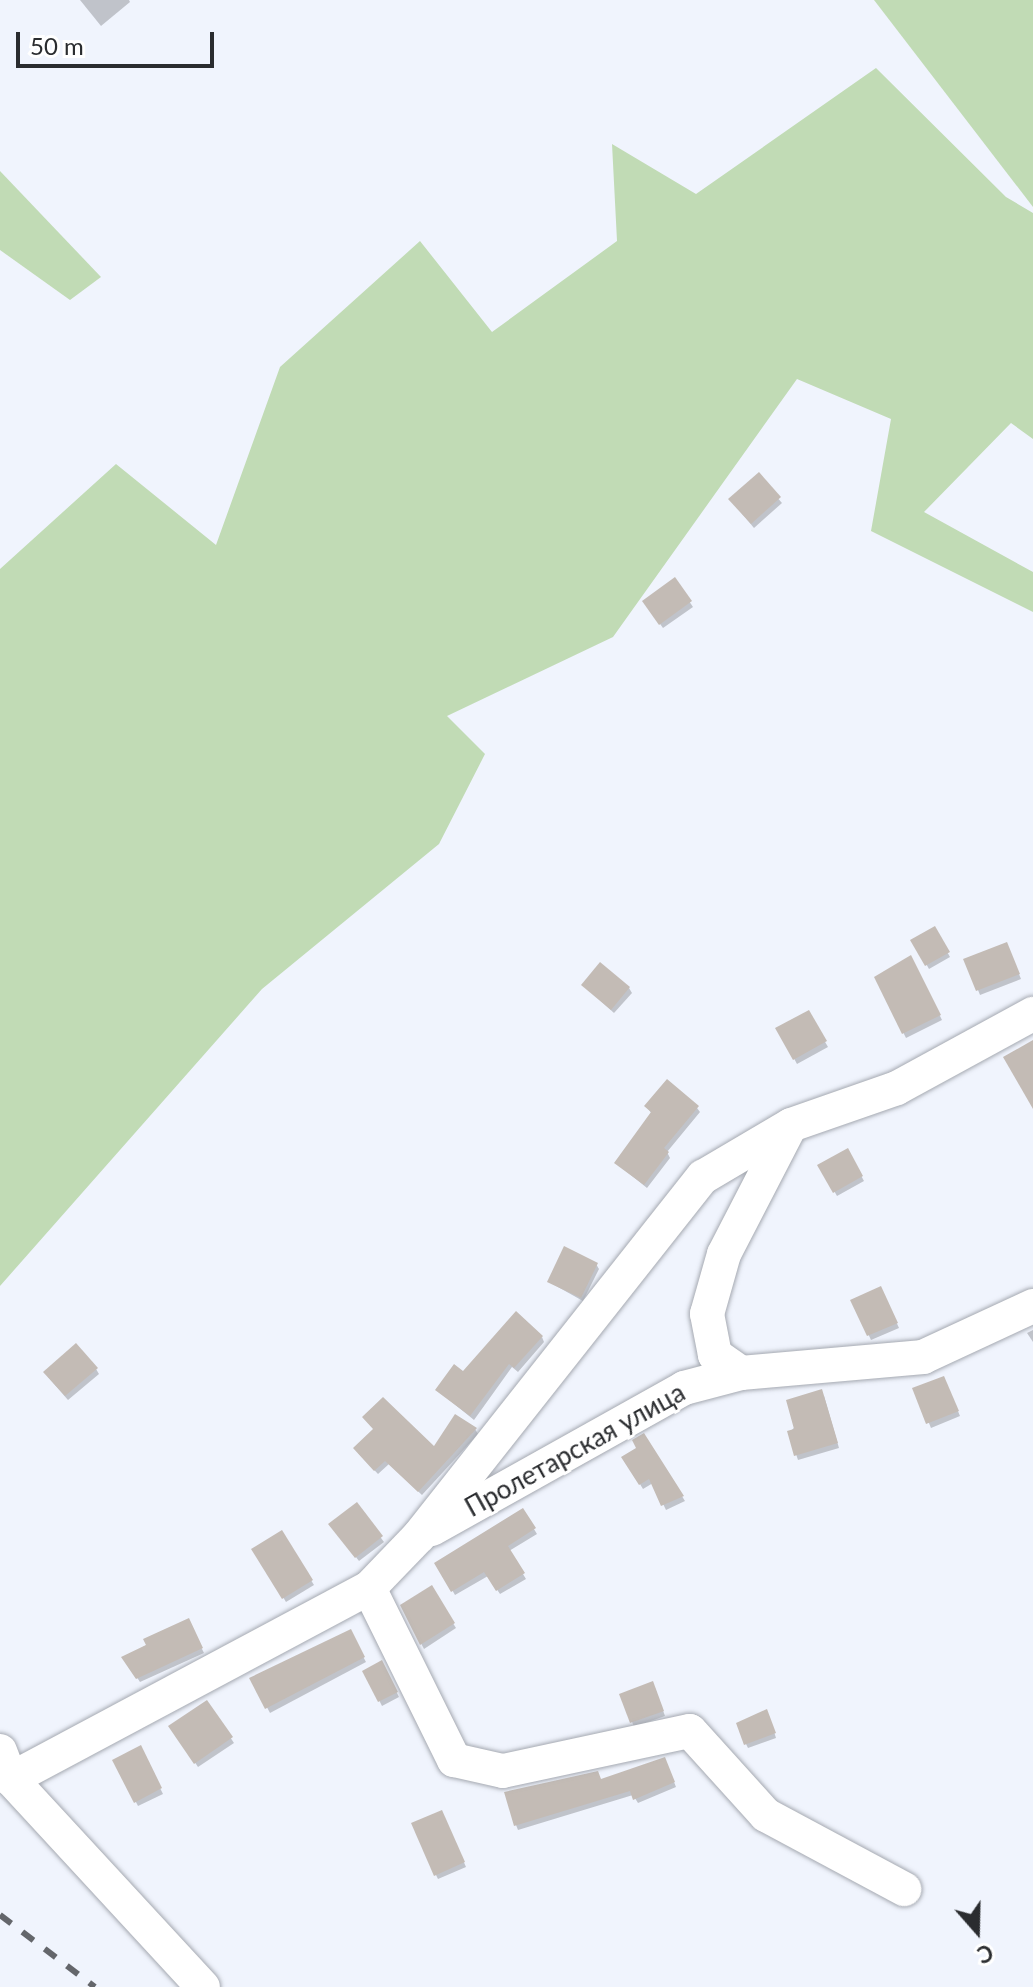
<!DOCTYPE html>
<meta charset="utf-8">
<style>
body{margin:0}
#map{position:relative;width:1033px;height:1987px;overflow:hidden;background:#f0f4fd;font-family:Lato,sans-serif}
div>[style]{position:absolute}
.green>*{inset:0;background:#c1dbb5}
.shadow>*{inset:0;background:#0003}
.building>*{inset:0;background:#c3bbb5}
.roads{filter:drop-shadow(0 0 2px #a5a9b1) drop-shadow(0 0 2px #a5a9b1)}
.minor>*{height:34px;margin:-17px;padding:0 17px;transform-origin:17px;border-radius:17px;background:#fff}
.rail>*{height:6px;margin-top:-3px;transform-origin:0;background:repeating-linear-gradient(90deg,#64666b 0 14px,transparent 0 28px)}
span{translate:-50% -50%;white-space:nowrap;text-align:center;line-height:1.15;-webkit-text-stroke:6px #fff;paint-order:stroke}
.street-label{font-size:26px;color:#2a2c2f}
.north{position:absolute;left:937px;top:1891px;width:80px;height:80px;-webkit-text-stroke:6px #fff;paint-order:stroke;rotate:160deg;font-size:22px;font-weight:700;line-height:32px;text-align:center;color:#2a2c2f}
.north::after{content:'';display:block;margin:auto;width:28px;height:36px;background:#2a2c2f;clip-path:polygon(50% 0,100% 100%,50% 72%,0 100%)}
.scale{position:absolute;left:16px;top:32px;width:198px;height:36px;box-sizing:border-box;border:4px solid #2a2c2f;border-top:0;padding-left:10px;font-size:24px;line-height:28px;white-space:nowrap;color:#2a2c2f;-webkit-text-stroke:6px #fff;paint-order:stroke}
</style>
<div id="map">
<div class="green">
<i style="clip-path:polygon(874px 0,1033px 0,1033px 207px)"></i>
<i style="clip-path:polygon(876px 68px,1006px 197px,1033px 213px,1033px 439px,1011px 423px,924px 512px,1033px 572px,1033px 612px,871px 531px,891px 419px,797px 379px,613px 637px,447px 716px,485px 754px,439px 844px,262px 989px,0 1286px,0 569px,116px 464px,216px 545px,280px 367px,420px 241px,492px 332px,617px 241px,612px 144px,696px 194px)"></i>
<i style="clip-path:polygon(0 171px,101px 277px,70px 300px,0 250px)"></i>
</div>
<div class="shadow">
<i style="clip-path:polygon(80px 0,129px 0,130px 2px,101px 26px)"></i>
<i style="clip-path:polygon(758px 475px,782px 503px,754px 528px,734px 504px)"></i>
<i style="clip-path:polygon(675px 580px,693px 607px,663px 628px,647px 606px)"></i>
<i style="clip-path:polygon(934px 929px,950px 957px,929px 969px,913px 941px)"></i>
<i style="clip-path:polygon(1009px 949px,1021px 979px,980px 995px,966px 960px)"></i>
<i style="clip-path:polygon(911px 957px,942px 1020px,906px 1038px,876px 978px)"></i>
<i style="clip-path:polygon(583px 985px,629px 988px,632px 993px,614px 1013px)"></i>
<i style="clip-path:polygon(808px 1012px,828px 1047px,797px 1064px,778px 1029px)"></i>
<i style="clip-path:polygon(646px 1106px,697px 1108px,700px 1112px,667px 1152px,670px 1158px,647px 1188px,616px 1163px,652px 1114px)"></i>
<i style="clip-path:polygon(847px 1150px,864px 1181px,837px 1196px,820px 1166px)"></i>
<i style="clip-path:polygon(596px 1264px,599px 1269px,583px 1301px,549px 1282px)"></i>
<i style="clip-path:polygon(883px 1293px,899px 1328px,871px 1340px,853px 1301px)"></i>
<i style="clip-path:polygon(1033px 1330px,1033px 1342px,1027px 1333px)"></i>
<i style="clip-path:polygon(542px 1337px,544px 1342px,518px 1372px,512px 1367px,474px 1420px,437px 1390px)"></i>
<i style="clip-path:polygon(96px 1369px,99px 1374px,68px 1400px,48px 1377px)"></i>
<i style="clip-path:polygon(946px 1383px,960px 1416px,931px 1428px,915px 1389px)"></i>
<i style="clip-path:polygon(824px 1396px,839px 1448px,798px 1460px,789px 1433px)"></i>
<i style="clip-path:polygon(475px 1429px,478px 1434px,422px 1495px,389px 1464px,378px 1474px,358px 1453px,434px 1449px)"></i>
<i style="clip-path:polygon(644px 1436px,685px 1501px,666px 1510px,653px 1483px,643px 1489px,624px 1458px,638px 1449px)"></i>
<i style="clip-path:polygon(356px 1504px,384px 1542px,359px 1561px,334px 1529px)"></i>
<i style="clip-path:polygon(523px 1511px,537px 1534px,509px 1551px,526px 1579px,500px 1594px,488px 1576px,455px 1595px,437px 1564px)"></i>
<i style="clip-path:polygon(282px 1533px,314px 1585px,286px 1602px,254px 1549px)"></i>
<i style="clip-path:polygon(431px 1588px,456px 1628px,424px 1649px,402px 1606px)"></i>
<i style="clip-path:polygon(188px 1621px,204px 1653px,140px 1682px,124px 1658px)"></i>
<i style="clip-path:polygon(350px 1632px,366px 1662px,270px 1713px,252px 1679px)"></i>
<i style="clip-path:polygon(382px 1663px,399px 1697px,382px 1706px,365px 1672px)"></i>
<i style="clip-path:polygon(655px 1688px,665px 1716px,634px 1727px,622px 1695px)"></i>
<i style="clip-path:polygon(207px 1702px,234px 1743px,198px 1767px,171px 1726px)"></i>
<i style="clip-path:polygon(769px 1716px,776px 1738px,748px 1748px,746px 1744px)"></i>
<i style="clip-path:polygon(140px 1748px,163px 1794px,138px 1806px,115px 1761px)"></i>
<i style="clip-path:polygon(667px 1764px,676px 1787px,638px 1803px,633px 1795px,518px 1830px,516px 1825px,601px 1781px)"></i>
<i style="clip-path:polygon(444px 1817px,466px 1867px,438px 1879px,436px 1875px)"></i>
</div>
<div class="building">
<i style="clip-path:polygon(759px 472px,781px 497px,751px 524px,728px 499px)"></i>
<i style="clip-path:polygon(675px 577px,692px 601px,659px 625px,642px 601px)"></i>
<i style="clip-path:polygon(935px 926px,950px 952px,925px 966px,910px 940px)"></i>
<i style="clip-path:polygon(1007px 942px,1020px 974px,976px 991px,963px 959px)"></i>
<i style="clip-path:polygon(911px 955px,941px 1015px,902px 1034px,874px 977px)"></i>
<i style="clip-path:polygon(600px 962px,630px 987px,611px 1010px,581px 985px)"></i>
<i style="clip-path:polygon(809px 1010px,827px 1041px,793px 1060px,775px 1028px)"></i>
<i style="clip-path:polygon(1033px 1040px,1033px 1109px,1003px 1057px)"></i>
<i style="clip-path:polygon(667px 1079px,699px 1106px,664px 1148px,669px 1152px,644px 1185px,614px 1163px,651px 1112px,644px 1106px)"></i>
<i style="clip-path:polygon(848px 1148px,863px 1176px,833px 1193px,817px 1165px)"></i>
<i style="clip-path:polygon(564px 1246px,598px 1263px,581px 1298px,547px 1282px)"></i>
<i style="clip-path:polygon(881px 1286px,898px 1323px,867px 1336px,850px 1300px)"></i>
<i style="clip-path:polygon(516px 1311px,543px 1336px,514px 1368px,509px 1364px,470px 1416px,435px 1390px,454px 1364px,463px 1371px)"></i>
<i style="clip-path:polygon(76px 1343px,98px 1368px,65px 1396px,43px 1372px)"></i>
<i style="clip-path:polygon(944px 1376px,959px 1411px,926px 1424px,912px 1388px)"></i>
<i style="clip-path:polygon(822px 1389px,838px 1443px,794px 1456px,787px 1431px,794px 1429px,786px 1400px)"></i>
<i style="clip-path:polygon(383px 1397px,434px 1446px,455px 1414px,477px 1428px,418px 1492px,385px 1461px,374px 1471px,353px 1448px,373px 1429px,362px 1417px)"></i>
<i style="clip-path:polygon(644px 1433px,684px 1496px,661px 1506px,649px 1479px,639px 1485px,621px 1457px,636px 1448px,632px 1440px)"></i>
<i style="clip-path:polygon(357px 1502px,383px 1536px,355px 1558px,328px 1524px)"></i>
<i style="clip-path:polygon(523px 1508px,536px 1528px,508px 1546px,525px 1573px,496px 1591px,484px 1572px,451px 1592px,434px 1563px)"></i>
<i style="clip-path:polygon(282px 1530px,313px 1580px,282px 1599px,251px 1549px)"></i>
<i style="clip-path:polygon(432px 1585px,455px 1623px,420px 1645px,400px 1605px)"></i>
<i style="clip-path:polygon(189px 1618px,203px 1648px,136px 1679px,121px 1657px,146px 1645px,143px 1639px)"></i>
<i style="clip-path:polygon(351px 1629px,365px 1657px,265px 1709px,249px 1678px)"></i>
<i style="clip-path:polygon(382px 1660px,398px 1692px,378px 1702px,362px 1671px)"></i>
<i style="clip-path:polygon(653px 1681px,664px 1711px,630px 1723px,619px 1694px)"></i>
<i style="clip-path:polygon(207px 1700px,233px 1737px,194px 1764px,168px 1726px)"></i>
<i style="clip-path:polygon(767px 1709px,776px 1733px,744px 1745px,736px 1723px)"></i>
<i style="clip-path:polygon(141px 1745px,162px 1788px,134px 1803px,112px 1760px)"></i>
<i style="clip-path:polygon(665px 1757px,675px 1782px,633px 1800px,630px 1791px,514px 1826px,504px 1792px,598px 1771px,601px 1779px)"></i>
<i style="clip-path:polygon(442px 1810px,465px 1862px,434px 1876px,411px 1823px)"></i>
</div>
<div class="roads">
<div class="minor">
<i style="left:741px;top:1373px;width:32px;rotate:-145deg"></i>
<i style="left:715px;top:1355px;width:42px;rotate:-101deg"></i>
<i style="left:707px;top:1314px;width:62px;rotate:-74.2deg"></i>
<i style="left:724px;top:1254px;width:140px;rotate:-62.7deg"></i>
<i style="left:432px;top:1529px;width:289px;rotate:-29.2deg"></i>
<i style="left:684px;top:1388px;width:59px;rotate:-14.7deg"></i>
<i style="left:741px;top:1373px;width:183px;rotate:-5deg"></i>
<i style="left:923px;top:1357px;width:121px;rotate:-24.9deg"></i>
<i style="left:369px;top:1588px;width:192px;rotate:63.7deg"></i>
<i style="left:454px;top:1760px;width:50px;rotate:12.7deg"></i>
<i style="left:503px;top:1771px;width:191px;rotate:-12.1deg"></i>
<i style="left:690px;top:1731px;width:113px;rotate:47.9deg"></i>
<i style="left:766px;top:1815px;width:157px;rotate:28.2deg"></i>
<i style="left:0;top:1751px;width:30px;rotate:69deg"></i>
<i style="left:11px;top:1779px;width:283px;rotate:47.3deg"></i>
<i style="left:11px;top:1779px;width:406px;rotate:-28.1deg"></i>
<i style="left:369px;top:1588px;width:72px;rotate:-46.1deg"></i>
<i style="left:419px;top:1536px;width:458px;rotate:-51.7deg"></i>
<i style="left:703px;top:1177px;width:102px;rotate:-30.6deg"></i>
<i style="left:791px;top:1125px;width:112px;rotate:-19.2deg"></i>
<i style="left:897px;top:1088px;width:155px;rotate:-28.6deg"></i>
</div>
</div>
<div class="rail">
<i style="left:0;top:1915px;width:119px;rotate:37.2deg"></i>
</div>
<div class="street-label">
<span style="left:575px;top:1450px;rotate:-29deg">Пролетарская улица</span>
</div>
<div class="north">С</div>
<div class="scale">50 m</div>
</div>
